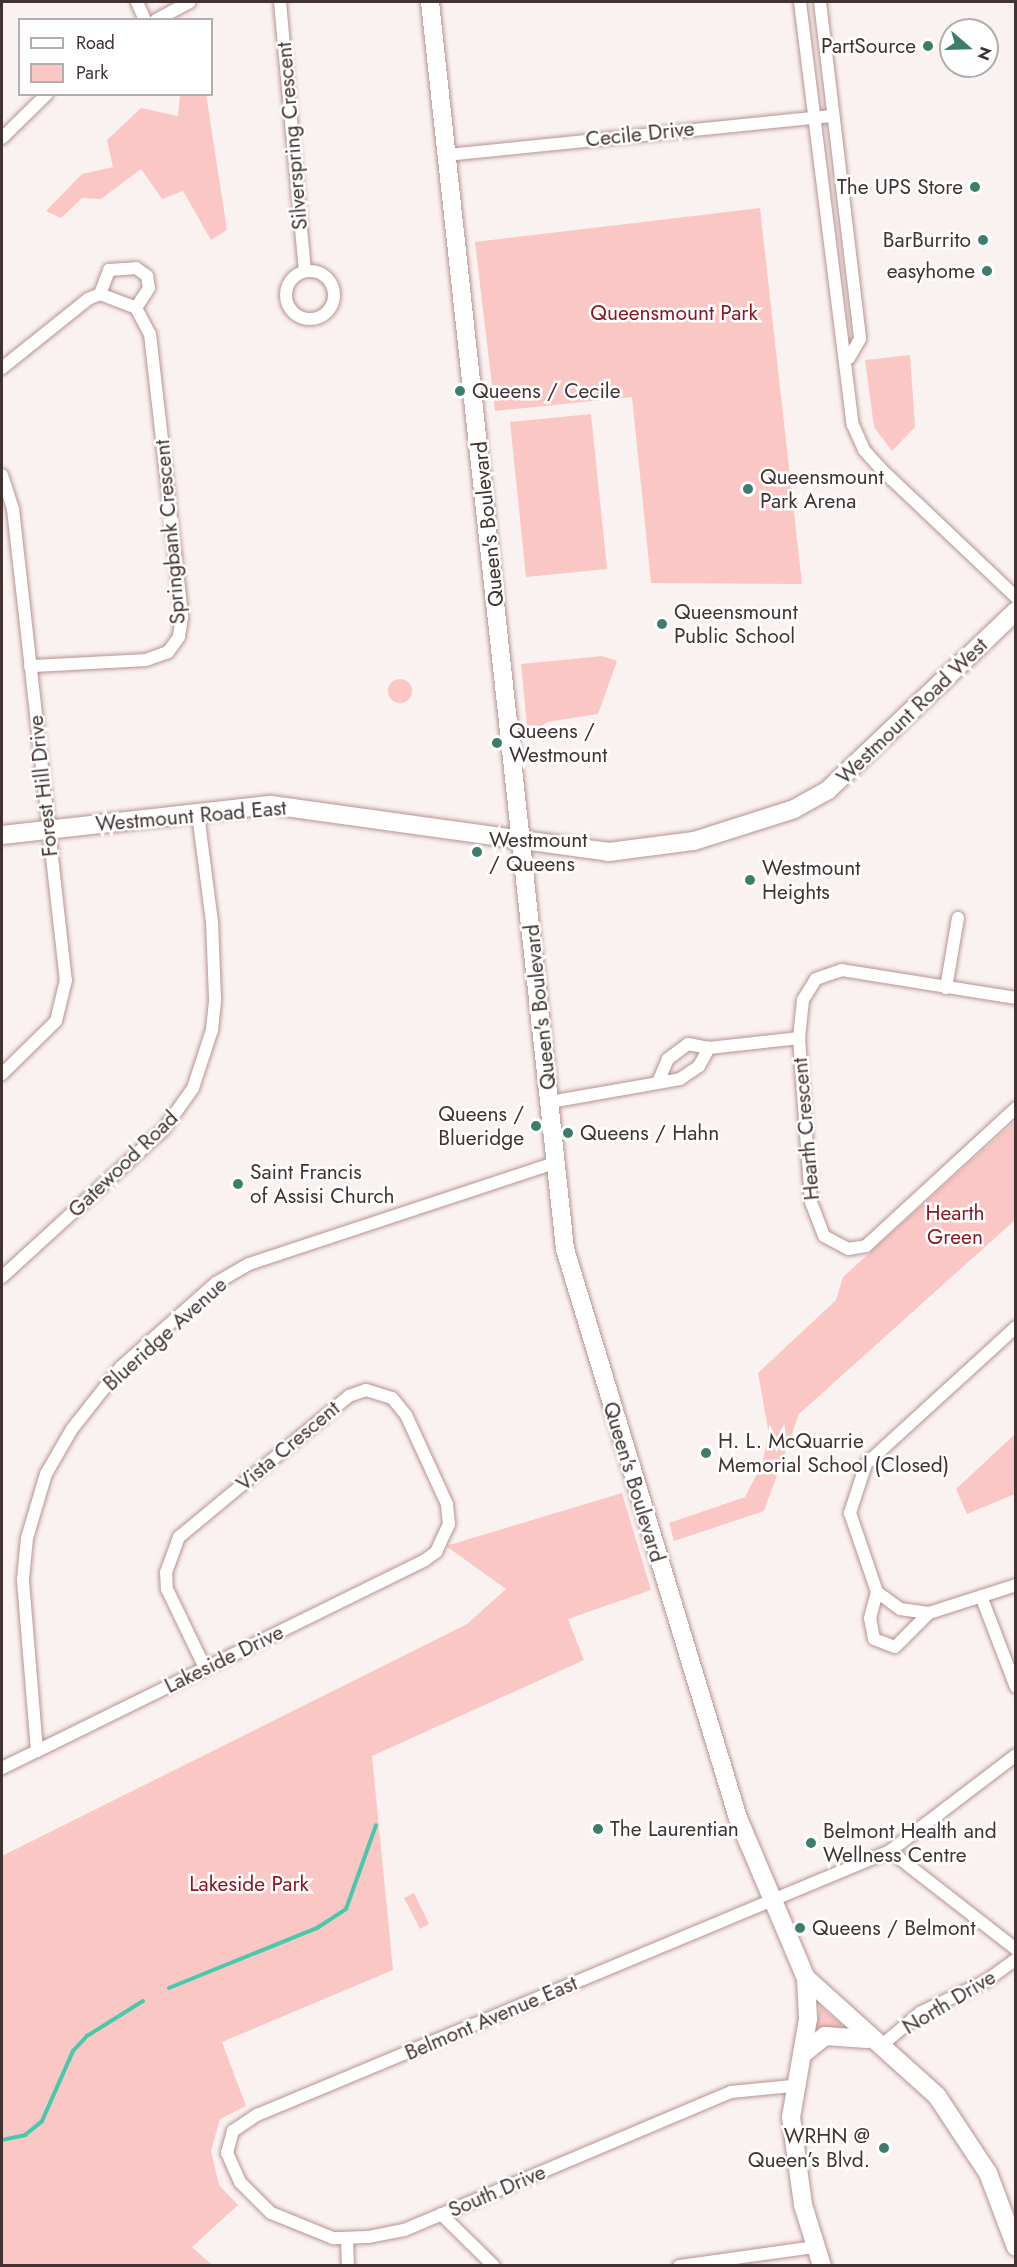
<!DOCTYPE html>
<meta charset="utf-8">
<style>
body{margin:0}
#map{position:relative;width:1017px;height:2267px;overflow:hidden;background:#faf2f1;font-family:Jost,sans-serif}
div>[style]{position:absolute}
.green>*{inset:0;background:#fbc7c5}
.round{border-radius:50%}
.stream>*{height:4px;margin:-2px;padding:0 2px;transform-origin:2px;border-radius:2px;background:#48c9ab}
.roads{filter:drop-shadow(0 0 2px #b79391) drop-shadow(0 0 2px #b79391)}
.street>*{height:12px;margin:-6px;padding:0 6px;transform-origin:6px;border-radius:6px;background:#fff}
.street>.ring{margin:-6px;padding:0;box-sizing:content-box;background:none;border:12px solid #fff;border-radius:50%}
.secondary>*{height:18px;margin:-9px;padding:0 9px;transform-origin:9px;border-radius:9px;background:#fff}
.dots>*{width:16px;height:16px;translate:-50% -50%;box-sizing:border-box;border:3px solid #fff;border-radius:50%}
span{translate:-50% -50%;white-space:nowrap;text-align:center;line-height:1.15;-webkit-text-stroke:5px #fff;paint-order:stroke}
.poi-label{font-size:21px;color:#423232}
.right{translate:-100% -50%;text-align:right}
.left{translate:0 -50%;text-align:left}
.street-label{font-size:21px;color:#423232}
.park-label{font-size:21px;color:#8c1724}
.frame{position:absolute;inset:0;border:3px solid #423232;pointer-events:none}
.legend{position:absolute;left:18px;top:18px;width:195px;height:78px;box-sizing:border-box;background:#fff;border:2px solid #b3adad;margin:0;padding:8px 10px;list-style:none;font-size:18px;color:#423232}
.legend li{display:flex;align-items:center;gap:12px;height:30px}
.legend b{width:30px;border:2px solid #b3adad}
.north{position:absolute;left:939px;top:18px;width:60px;height:60px;box-sizing:border-box;background:#fff;border:2px solid #b3adad;border-radius:50%;rotate:110deg;font-size:16px;font-weight:700;line-height:24px;text-align:center;color:#423232}
.north::after{content:'';display:block;margin:auto;width:21px;height:27px;background:#3d7d6c;clip-path:polygon(50% 0,100% 100%,50% 72%,0 100%)}
</style>
<div id="map">
<div class="green">
<i style="clip-path:polygon(206px 94px,227px 230px,211px 240px,183px 191px,162px 199px,141px 169px,101px 199px,82px 198px,61px 218px,46px 211px,82px 174px,113px 167px,107px 140px,141px 108px,178px 116px,180px 96px)"></i>
<i style="clip-path:polygon(760px 208px,802px 584px,651px 583px,632px 397px,495px 411px,475px 242px)"></i>
<i style="clip-path:polygon(910px 355px,915px 427px,892px 451px,874px 427px,865px 360px)"></i>
<i style="clip-path:polygon(591px 414px,607px 569px,526px 577px,510px 422px)"></i>
<i style="clip-path:polygon(602px 656px,617px 661px,598px 714px,547px 722px,528px 737px,521px 664px)"></i>
<i class="round" style="left:388px;top:679px;width:24px;height:24px"></i>
<i style="clip-path:polygon(1015px 1121px,1015px 1220px,799px 1414px,764px 1511px,674px 1541px,669px 1523px,745px 1497px,762px 1464px,769px 1434px,758px 1373px,836px 1300px,843px 1277px)"></i>
<i style="clip-path:polygon(1015px 1434px,1015px 1494px,967px 1514px,956px 1489px)"></i>
<i style="clip-path:polygon(622px 1493px,651px 1590px,568px 1619px,584px 1660px,372px 1756px,393px 1970px,222px 2042px,246px 2106px,220px 2119px,211px 2151px,219px 2185px,238px 2205px,192px 2247px,212px 2265px,2px 2265px,2px 1856px,467px 1624px,506px 1589px,446px 1546px)"></i>
<i style="clip-path:polygon(414px 1893px,429px 1924px,420px 1929px,404px 1898px)"></i>
<i style="clip-path:polygon(820px 2006px,841px 2024px,841px 2027px,815px 2034px)"></i>
</div>
<div class="stream">
<i style="left:169px;top:1988px;width:160px;rotate:-22.1deg"></i>
<i style="left:317px;top:1928px;width:35px;rotate:-33deg"></i>
<i style="left:346px;top:1909px;width:89px;rotate:-70.3deg"></i>
<i style="left:2px;top:2140px;width:24px;rotate:-12deg"></i>
<i style="left:25px;top:2135px;width:22px;rotate:-39deg"></i>
<i style="left:42px;top:2121px;width:77px;rotate:-66.1deg"></i>
<i style="left:73px;top:2051px;width:21px;rotate:-47deg"></i>
<i style="left:87px;top:2036px;width:66px;rotate:-32deg"></i>
</div>
<div class="roads">
<div class="street">
<i style="left:137px;top:2px;width:20px;rotate:66deg"></i>
<i style="left:280px;top:2px;width:270px;rotate:84.7deg"></i>
<i style="left:800px;top:2px;width:426px;rotate:82.9deg"></i>
<i style="left:853px;top:425px;width:27px;rotate:66deg"></i>
<i style="left:864px;top:450px;width:27px;rotate:48deg"></i>
<i style="left:882px;top:470px;width:185px;rotate:43.5deg"></i>
<i style="left:820px;top:2px;width:339px;rotate:83.2deg"></i>
<i style="left:860px;top:339px;width:22px;rotate:120deg"></i>
<i style="left:156px;top:20px;width:38px;rotate:-28deg"></i>
<i style="left:2px;top:138px;width:63px;rotate:-44.4deg"></i>
<i style="left:447px;top:155px;width:388px;rotate:-5.8deg"></i>
<i class="ring" style="left:286px;top:271px;width:36px;height:36px"></i>
<i style="left:100px;top:294px;width:26px;rotate:-69deg"></i>
<i style="left:109px;top:270px;width:27px;rotate:-4deg"></i>
<i style="left:136px;top:268px;width:14px;rotate:36deg"></i>
<i style="left:147px;top:276px;width:12px;rotate:81deg"></i>
<i style="left:149px;top:288px;width:24px;rotate:123deg"></i>
<i style="left:2px;top:368px;width:110px;rotate:-38.7deg"></i>
<i style="left:88px;top:299px;width:13px;rotate:-23deg"></i>
<i style="left:100px;top:294px;width:39px;rotate:21deg"></i>
<i style="left:136px;top:308px;width:30px;rotate:62deg"></i>
<i style="left:150px;top:334px;width:285px;rotate:83.5deg"></i>
<i style="left:182px;top:617px;width:20px;rotate:99deg"></i>
<i style="left:179px;top:637px;width:19px;rotate:126deg"></i>
<i style="left:168px;top:652px;width:23px;rotate:160deg"></i>
<i style="left:146px;top:660px;width:116px;rotate:177deg"></i>
<i style="left:2px;top:475px;width:36px;rotate:72deg"></i>
<i style="left:13px;top:509px;width:474px;rotate:83.6deg"></i>
<i style="left:66px;top:980px;width:42px;rotate:103.7deg"></i>
<i style="left:56px;top:1021px;width:76px;rotate:135.5deg"></i>
<i style="left:946px;top:988px;width:71px;rotate:-80.3deg"></i>
<i style="left:1016px;top:998px;width:176px;rotate:-170.9deg"></i>
<i style="left:842px;top:970px;width:28px;rotate:161deg"></i>
<i style="left:816px;top:979px;width:25px;rotate:122deg"></i>
<i style="left:803px;top:1000px;width:38px;rotate:96deg"></i>
<i style="left:799px;top:1038px;width:164px;rotate:85.8deg"></i>
<i style="left:811px;top:1202px;width:36px;rotate:69deg"></i>
<i style="left:824px;top:1236px;width:27px;rotate:28deg"></i>
<i style="left:848px;top:1249px;width:18px;rotate:-9deg"></i>
<i style="left:866px;top:1246px;width:204px;rotate:-42.6deg"></i>
<i style="left:659px;top:1080px;width:23px;rotate:-67deg"></i>
<i style="left:668px;top:1059px;width:25px;rotate:-37deg"></i>
<i style="left:688px;top:1044px;width:21px;rotate:11deg"></i>
<i style="left:709px;top:1048px;width:91px;rotate:-6.3deg"></i>
<i style="left:550px;top:1102px;width:132px;rotate:-10deg"></i>
<i style="left:680px;top:1079px;width:23px;rotate:-34deg"></i>
<i style="left:699px;top:1066px;width:21px;rotate:-61deg"></i>
<i style="left:2px;top:1277px;width:219px;rotate:-42.4deg"></i>
<i style="left:164px;top:1129px;width:50px;rotate:-54.7deg"></i>
<i style="left:193px;top:1088px;width:61px;rotate:-71.9deg"></i>
<i style="left:212px;top:1030px;width:31px;rotate:-84deg"></i>
<i style="left:215px;top:999px;width:77px;rotate:-92.2deg"></i>
<i style="left:212px;top:922px;width:109px;rotate:-97.4deg"></i>
<i style="left:1016px;top:1327px;width:203px;rotate:137.6deg"></i>
<i style="left:866px;top:1464px;width:52px;rotate:108.1deg"></i>
<i style="left:850px;top:1513px;width:83px;rotate:71.1deg"></i>
<i style="left:877px;top:1592px;width:29px;rotate:36deg"></i>
<i style="left:900px;top:1609px;width:29px;rotate:8deg"></i>
<i style="left:929px;top:1613px;width:91px;rotate:-17.8deg"></i>
<i style="left:877px;top:1592px;width:27px;rotate:105deg"></i>
<i style="left:870px;top:1618px;width:21px;rotate:79deg"></i>
<i style="left:874px;top:1639px;width:22px;rotate:21deg"></i>
<i style="left:895px;top:1647px;width:48px;rotate:-45deg"></i>
<i style="left:981px;top:1596px;width:97px;rotate:69deg"></i>
<i style="left:37px;top:1751px;width:173px;rotate:-94.7deg"></i>
<i style="left:23px;top:1579px;width:41px;rotate:-84.4deg"></i>
<i style="left:27px;top:1538px;width:67px;rotate:-73.5deg"></i>
<i style="left:46px;top:1474px;width:52px;rotate:-60deg"></i>
<i style="left:72px;top:1429px;width:79px;rotate:-51.7deg"></i>
<i style="left:121px;top:1367px;width:127px;rotate:-41.5deg"></i>
<i style="left:216px;top:1283px;width:38px;rotate:-30deg"></i>
<i style="left:249px;top:1264px;width:321px;rotate:-18.3deg"></i>
<i style="left:2px;top:1768px;width:39px;rotate:-26deg"></i>
<i style="left:37px;top:1751px;width:432px;rotate:-26.2deg"></i>
<i style="left:425px;top:1560px;width:14px;rotate:-36deg"></i>
<i style="left:436px;top:1552px;width:31px;rotate:-65deg"></i>
<i style="left:449px;top:1524px;width:20px;rotate:-96deg"></i>
<i style="left:447px;top:1504px;width:98px;rotate:-114.7deg"></i>
<i style="left:406px;top:1415px;width:22px;rotate:-129deg"></i>
<i style="left:392px;top:1398px;width:27px;rotate:-163deg"></i>
<i style="left:366px;top:1390px;width:18px;rotate:161deg"></i>
<i style="left:349px;top:1396px;width:221px;rotate:140.3deg"></i>
<i style="left:179px;top:1537px;width:37px;rotate:110deg"></i>
<i style="left:166px;top:1572px;width:17px;rotate:87deg"></i>
<i style="left:167px;top:1589px;width:88px;rotate:64.3deg"></i>
<i style="left:890px;top:1851px;width:160px;rotate:37.9deg"></i>
<i style="left:882px;top:2045px;width:50px;rotate:-40.1deg"></i>
<i style="left:920px;top:2013px;width:73px;rotate:-25.9deg"></i>
<i style="left:986px;top:1981px;width:37px;rotate:-36deg"></i>
<i style="left:792px;top:2086px;width:61px;rotate:174.4deg"></i>
<i style="left:731px;top:2092px;width:355px;rotate:157.1deg"></i>
<i style="left:404px;top:2230px;width:37px;rotate:169deg"></i>
<i style="left:368px;top:2237px;width:35px;rotate:178deg"></i>
<i style="left:333px;top:2238px;width:67px;rotate:-158deg"></i>
<i style="left:271px;top:2213px;width:44px;rotate:-135deg"></i>
<i style="left:240px;top:2182px;width:32px;rotate:-114deg"></i>
<i style="left:227px;top:2153px;width:23px;rotate:-75deg"></i>
<i style="left:233px;top:2131px;width:29px;rotate:-34deg"></i>
<i style="left:257px;top:2115px;width:686px;rotate:-22.64deg"></i>
<i style="left:890px;top:1851px;width:158px;rotate:-37.3deg"></i>
<i style="left:441px;top:2214px;width:74px;rotate:44.5deg"></i>
<i style="left:347px;top:2239px;width:27px;rotate:88deg"></i>
<i style="left:679px;top:2266px;width:137px;rotate:-8deg"></i>
</div>
<div class="secondary">
<i style="left:430px;top:2px;width:1254px;rotate:83.82deg"></i>
<i style="left:565px;top:1249px;width:595px;rotate:73.09deg"></i>
<i style="left:738px;top:1818px;width:174px;rotate:67deg"></i>
<i style="left:806px;top:1978px;width:176px;rotate:42deg"></i>
<i style="left:937px;top:2096px;width:92px;rotate:56.5deg"></i>
<i style="left:988px;top:2173px;width:79px;rotate:69.3deg"></i>
<i style="left:2px;top:835px;width:271px;rotate:-6.4deg"></i>
<i style="left:271px;top:805px;width:341px;rotate:7.9deg"></i>
<i style="left:609px;top:852px;width:86px;rotate:-7.4deg"></i>
<i style="left:694px;top:841px;width:105px;rotate:-17.7deg"></i>
<i style="left:794px;top:809px;width:39px;rotate:-29deg"></i>
<i style="left:828px;top:790px;width:260px;rotate:-43.6deg"></i>
<i style="left:806px;top:1978px;width:41px;rotate:87.2deg"></i>
<i style="left:808px;top:2019px;width:99px;rotate:99.8deg"></i>
<i style="left:791px;top:2117px;width:89px;rotate:82.2deg"></i>
<i style="left:803px;top:2205px;width:64px;rotate:72.7deg"></i>
<i style="left:804px;top:2053px;width:27px;rotate:-39deg"></i>
<i style="left:825px;top:2036px;width:42px;rotate:4.1deg"></i>
</div>
</div>
<div class="dots">
<i style="left:928px;top:46px;background:#3d7d6c"></i>
<i style="left:975px;top:187px;background:#3d7d6c"></i>
<i style="left:983px;top:240px;background:#3d7d6c"></i>
<i style="left:987px;top:271px;background:#3d7d6c"></i>
<i style="left:460px;top:391px;background:#3d7d6c"></i>
<i style="left:748px;top:489px;background:#3d7d6c"></i>
<i style="left:662px;top:624px;background:#3d7d6c"></i>
<i style="left:497px;top:743px;background:#3d7d6c"></i>
<i style="left:477px;top:852px;background:#3d7d6c"></i>
<i style="left:750px;top:880px;background:#3d7d6c"></i>
<i style="left:536px;top:1126px;background:#3d7d6c"></i>
<i style="left:568px;top:1133px;background:#3d7d6c"></i>
<i style="left:238px;top:1184px;background:#3d7d6c"></i>
<i style="left:706px;top:1453px;background:#3d7d6c"></i>
<i style="left:598px;top:1829px;background:#3d7d6c"></i>
<i style="left:811px;top:1843px;background:#3d7d6c"></i>
<i style="left:800px;top:1928px;background:#3d7d6c"></i>
<i style="left:884px;top:2148px;background:#3d7d6c"></i>
</div>
<div class="poi-label">
<span class="right" style="left:916px;top:46px">PartSource</span>
<span class="right" style="left:963px;top:187px">The UPS Store</span>
<span class="right" style="left:971px;top:240px">BarBurrito</span>
<span class="right" style="left:975px;top:271px">easyhome</span>
<span class="left" style="left:472px;top:391px">Queens / Cecile</span>
<span class="left" style="left:760px;top:489px">Queensmount<br>Park Arena</span>
<span class="left" style="left:674px;top:624px">Queensmount<br>Public School</span>
<span class="left" style="left:509px;top:743px">Queens /<br>Westmount</span>
<span class="left" style="left:489px;top:852px">Westmount<br>/ Queens</span>
<span class="left" style="left:762px;top:880px">Westmount<br>Heights</span>
<span class="right" style="left:524px;top:1126px">Queens /<br>Blueridge</span>
<span class="left" style="left:580px;top:1133px">Queens / Hahn</span>
<span class="left" style="left:250px;top:1184px">Saint Francis<br>of Assisi Church</span>
<span class="left" style="left:718px;top:1453px">H. L. McQuarrie<br>Memorial School (Closed)</span>
<span class="left" style="left:610px;top:1829px">The Laurentian</span>
<span class="left" style="left:823px;top:1843px">Belmont Health and<br>Wellness Centre</span>
<span class="left" style="left:812px;top:1928px">Queens / Belmont</span>
<span class="right" style="left:870px;top:2148px">WRHN @<br>Queen’s Blvd.</span>
</div>
<div class="street-label">
<span style="left:640px;top:134px;rotate:-6deg">Cecile Drive</span>
<span style="left:292px;top:136px;rotate:-95deg">Silverspring Crescent</span>
<span style="left:488px;top:524px;rotate:-96deg">Queen's Boulevard</span>
<span style="left:170px;top:532px;rotate:-95deg">Springbank Crescent</span>
<span style="left:912px;top:711px;rotate:-44deg">Westmount Road West</span>
<span style="left:43px;top:786px;rotate:-96deg">Forest Hill Drive</span>
<span style="left:191px;top:816px;rotate:-5deg">Westmount Road East</span>
<span style="left:540px;top:1007px;rotate:-96deg">Queen's Boulevard</span>
<span style="left:806px;top:1129px;rotate:-95deg">Hearth Crescent</span>
<span style="left:123px;top:1164px;rotate:-44deg">Gatewood Road</span>
<span style="left:165px;top:1334px;rotate:-42deg">Blueridge Avenue</span>
<span style="left:288px;top:1446px;rotate:-40deg">Vista Crescent</span>
<span style="left:634px;top:1482px;rotate:73deg">Queen's Boulevard</span>
<span style="left:224px;top:1659px;rotate:-26deg">Lakeside Drive</span>
<span style="left:949px;top:2002px;rotate:-31deg">North Drive</span>
<span style="left:491px;top:2018px;rotate:-23deg">Belmont Avenue East</span>
<span style="left:497px;top:2191px;rotate:-23deg">South Drive</span>
</div>
<div class="park-label">
<span style="left:674px;top:313px">Queensmount Park</span>
<span style="left:955px;top:1225px">Hearth<br>Green</span>
<span style="left:249px;top:1884px">Lakeside Park</span>
</div>
<div class="frame"></div>
<ul class="legend">
<li><b style="height:8px;background:#fff"></b>Road</li>
<li><b style="height:16px;background:#fbc7c5"></b>Park</li>
</ul>
<div class="north">N</div>
</div>
